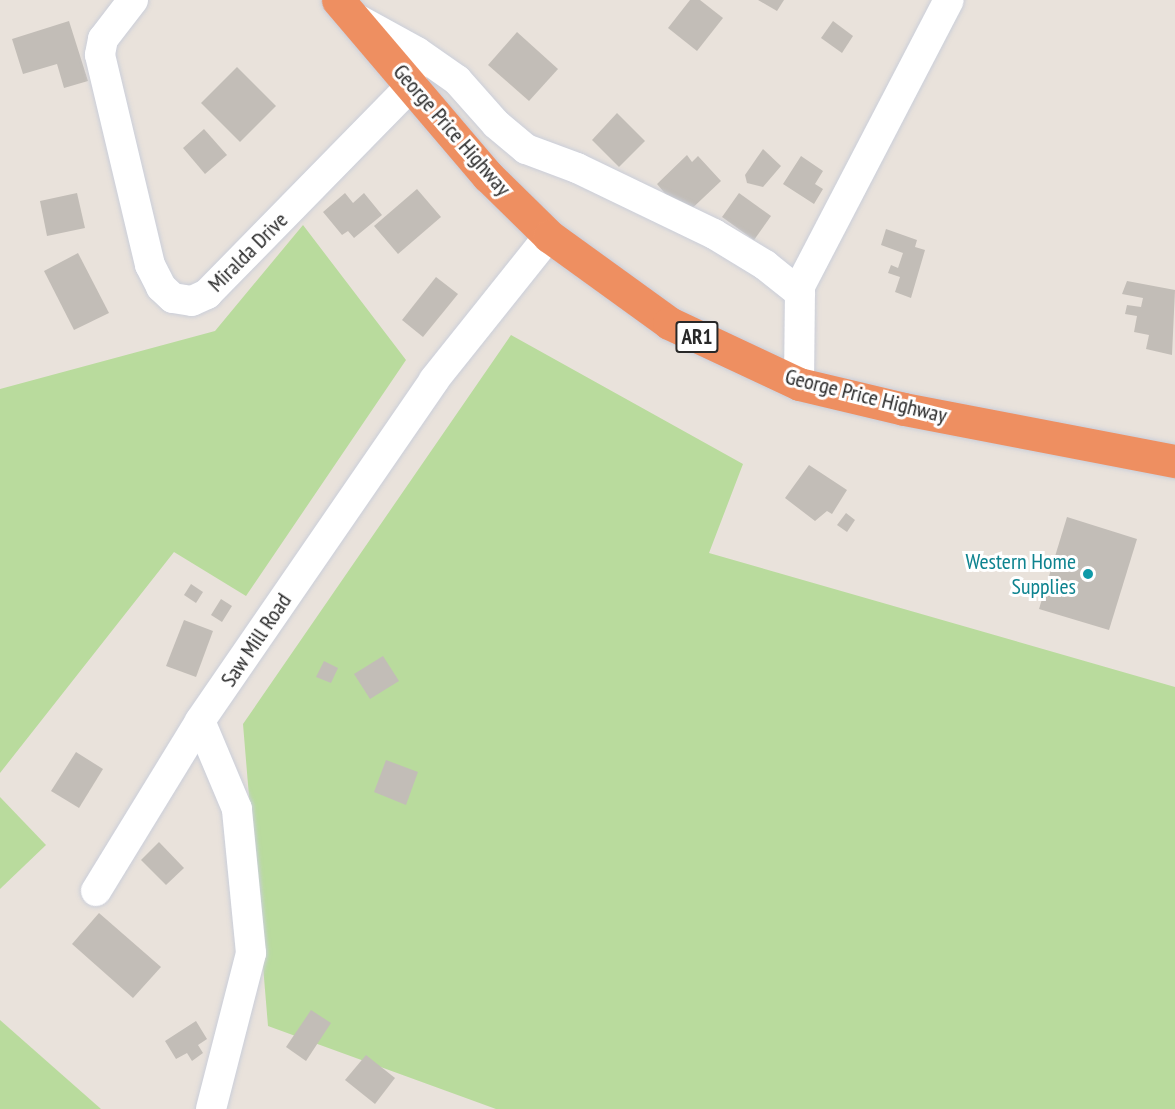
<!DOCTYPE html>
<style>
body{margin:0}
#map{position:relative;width:1175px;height:1109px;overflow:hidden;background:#e9e2db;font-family:"PT Sans Narrow",sans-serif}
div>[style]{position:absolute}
.green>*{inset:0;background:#b9db9d}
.building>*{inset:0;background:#c2bdb7}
.roads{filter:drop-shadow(0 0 2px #caced9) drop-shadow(0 0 2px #caced9)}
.minor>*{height:30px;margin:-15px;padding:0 15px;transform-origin:15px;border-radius:15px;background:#fff}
.highway>*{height:33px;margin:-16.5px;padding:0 16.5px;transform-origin:16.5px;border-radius:16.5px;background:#ee8f61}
.dots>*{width:16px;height:16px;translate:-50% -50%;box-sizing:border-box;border:3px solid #fff;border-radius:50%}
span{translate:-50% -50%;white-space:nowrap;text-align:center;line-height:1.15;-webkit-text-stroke:6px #fff;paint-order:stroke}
.shield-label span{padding:2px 4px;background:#fff;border:2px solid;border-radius:4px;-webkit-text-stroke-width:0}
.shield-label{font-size:21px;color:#282828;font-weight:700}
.street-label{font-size:22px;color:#282828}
.culture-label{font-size:22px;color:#0d838f}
.right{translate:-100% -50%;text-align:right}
</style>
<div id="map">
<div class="green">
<i style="clip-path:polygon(303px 225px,406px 360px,246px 596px,174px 552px,0 773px,0 389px,215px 331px)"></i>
<i style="clip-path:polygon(511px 335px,743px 464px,709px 553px,1175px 687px,1175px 1109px,496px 1109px,268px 1026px,243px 724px)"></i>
<i style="clip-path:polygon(0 797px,46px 845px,0 889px)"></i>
<i style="clip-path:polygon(0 1020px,101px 1109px,0 1109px)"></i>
</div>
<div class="building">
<i style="clip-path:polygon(690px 0,700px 0,723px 18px,697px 51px,668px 28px)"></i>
<i style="clip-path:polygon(758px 0,784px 0,777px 11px)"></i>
<i style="clip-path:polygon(69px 21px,88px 81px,64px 88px,57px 64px,23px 74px,12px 39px)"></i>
<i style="clip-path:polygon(833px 21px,853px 36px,842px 53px,821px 38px)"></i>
<i style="clip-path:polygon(517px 32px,558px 69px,529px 101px,488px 65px)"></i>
<i style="clip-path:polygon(237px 67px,276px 106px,240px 142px,201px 103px)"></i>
<i style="clip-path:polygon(617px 113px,645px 141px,619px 167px,592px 140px)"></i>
<i style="clip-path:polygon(204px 129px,227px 155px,205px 174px,183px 148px)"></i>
<i style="clip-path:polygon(763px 149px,781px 166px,763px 187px,747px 183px,745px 175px)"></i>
<i style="clip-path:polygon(687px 155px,692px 162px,698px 156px,721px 181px,684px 216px,657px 184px)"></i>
<i style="clip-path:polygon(801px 156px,823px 171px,815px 184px,823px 189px,814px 204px,783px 184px)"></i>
<i style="clip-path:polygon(417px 189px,441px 217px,398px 254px,374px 226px)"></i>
<i style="clip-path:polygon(77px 193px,85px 228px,47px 236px,40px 201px)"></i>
<i style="clip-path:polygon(345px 193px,353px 203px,364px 193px,382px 215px,354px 238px,348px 231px,342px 235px,323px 212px)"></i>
<i style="clip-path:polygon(739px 193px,771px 216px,754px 240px,722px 217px)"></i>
<i style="clip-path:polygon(886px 229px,917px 240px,915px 247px,925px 250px,911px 298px,895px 292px,900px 277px,888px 273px,891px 265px,898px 268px,903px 253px,881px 245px)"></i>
<i style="clip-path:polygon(78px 253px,109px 313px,74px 330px,44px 271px)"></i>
<i style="clip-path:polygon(436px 277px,458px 294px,423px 337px,402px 320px)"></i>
<i style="clip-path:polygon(1127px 281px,1175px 290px,1172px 355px,1146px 349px,1149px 335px,1134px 332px,1137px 316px,1125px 314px,1127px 305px,1141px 307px,1143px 298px,1122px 294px)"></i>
<i style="clip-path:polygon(809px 465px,847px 490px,832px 514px,827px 511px,815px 521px,785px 498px)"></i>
<i style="clip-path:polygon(846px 513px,855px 520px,847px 532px,837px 525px)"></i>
<i style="clip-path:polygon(1067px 517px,1137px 539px,1109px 630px,1039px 609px)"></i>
<i style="clip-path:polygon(191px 584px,203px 592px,196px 603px,184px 595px)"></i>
<i style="clip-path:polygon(221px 599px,232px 606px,222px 622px,211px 615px)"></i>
<i style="clip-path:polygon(184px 620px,213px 631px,196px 677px,166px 666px)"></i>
<i style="clip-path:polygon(383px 656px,399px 681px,370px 699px,354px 674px)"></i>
<i style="clip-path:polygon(324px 661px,338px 668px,331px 683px,316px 677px)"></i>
<i style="clip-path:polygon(76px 752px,103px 769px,79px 808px,51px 791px)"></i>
<i style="clip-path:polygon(386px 760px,418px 772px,406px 805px,374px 792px)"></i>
<i style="clip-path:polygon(159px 842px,184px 868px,166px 885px,141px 860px)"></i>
<i style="clip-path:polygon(99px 913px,161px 967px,133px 998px,72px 944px)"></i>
<i style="clip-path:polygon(311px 1010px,331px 1023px,306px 1061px,286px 1047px)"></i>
<i style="clip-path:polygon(196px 1021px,207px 1039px,198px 1045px,203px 1053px,192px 1061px,187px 1053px,176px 1059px,165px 1041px)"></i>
<i style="clip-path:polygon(366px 1055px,395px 1078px,375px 1104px,345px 1080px)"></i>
</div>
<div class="roads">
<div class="minor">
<i style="left:133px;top:0;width:49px;rotate:127.6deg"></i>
<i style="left:103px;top:39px;width:16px;rotate:101deg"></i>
<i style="left:100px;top:55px;width:216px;rotate:76.6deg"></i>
<i style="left:150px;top:265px;width:25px;rotate:63deg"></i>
<i style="left:161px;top:287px;width:16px;rotate:43deg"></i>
<i style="left:173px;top:298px;width:19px;rotate:9deg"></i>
<i style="left:192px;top:301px;width:17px;rotate:-25deg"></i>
<i style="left:207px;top:294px;width:294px;rotate:-45.6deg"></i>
<i style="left:355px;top:18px;width:71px;rotate:28.7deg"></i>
<i style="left:417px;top:52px;width:49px;rotate:35deg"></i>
<i style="left:457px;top:80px;width:59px;rotate:48.4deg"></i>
<i style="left:496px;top:124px;width:39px;rotate:40deg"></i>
<i style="left:526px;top:149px;width:54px;rotate:20.4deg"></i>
<i style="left:577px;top:168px;width:152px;rotate:25.7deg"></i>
<i style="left:714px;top:234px;width:60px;rotate:31.3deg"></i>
<i style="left:765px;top:265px;width:45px;rotate:38.7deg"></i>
<i style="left:799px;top:384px;width:98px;rotate:-89.4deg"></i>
<i style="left:800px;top:286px;width:322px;rotate:-62.5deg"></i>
<i style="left:96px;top:891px;width:199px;rotate:-58.5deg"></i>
<i style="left:211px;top:1109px;width:161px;rotate:-75.6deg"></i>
<i style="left:251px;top:953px;width:145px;rotate:-95.6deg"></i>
<i style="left:237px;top:809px;width:95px;rotate:-112.8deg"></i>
<i style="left:200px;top:721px;width:414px;rotate:-55.5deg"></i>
<i style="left:434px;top:380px;width:184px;rotate:-51.4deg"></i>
</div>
<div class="highway">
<i style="left:338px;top:0;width:231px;rotate:49.6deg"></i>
<i style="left:488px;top:176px;width:86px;rotate:44.5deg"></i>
<i style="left:549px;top:236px;width:148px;rotate:35.9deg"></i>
<i style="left:669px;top:323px;width:144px;rotate:25.1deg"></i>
<i style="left:799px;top:384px;width:108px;rotate:13.4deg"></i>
<i style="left:904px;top:409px;width:276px;rotate:10.9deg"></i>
</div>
</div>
<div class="dots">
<i style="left:1088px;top:574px;background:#0f9aa8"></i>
</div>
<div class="shield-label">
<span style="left:697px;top:337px">AR1</span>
</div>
<div class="street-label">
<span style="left:452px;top:130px;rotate:49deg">George Price Highway</span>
<span style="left:248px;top:252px;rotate:-45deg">Miralda Drive</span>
<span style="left:866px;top:396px;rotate:14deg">George Price Highway</span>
<span style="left:256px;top:640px;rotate:-56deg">Saw Mill Road</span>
</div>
<div class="culture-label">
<span class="right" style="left:1076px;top:574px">Western Home<br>Supplies</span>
</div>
</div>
